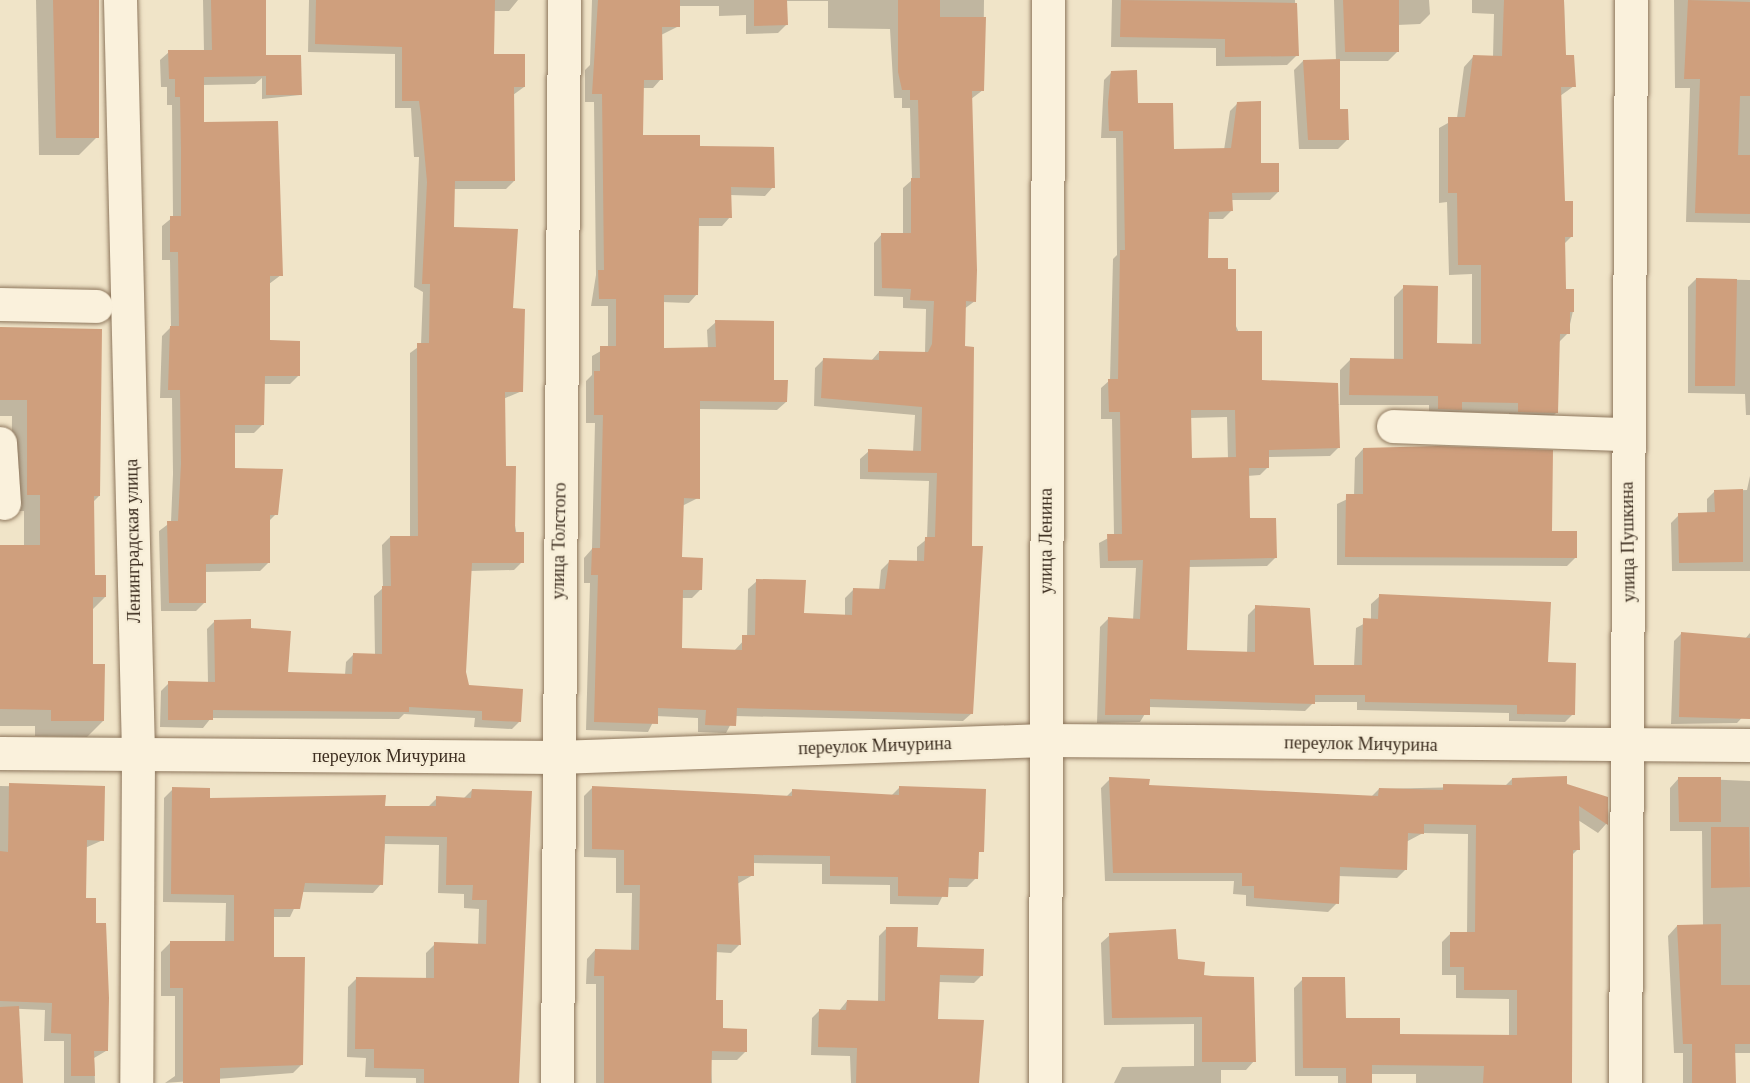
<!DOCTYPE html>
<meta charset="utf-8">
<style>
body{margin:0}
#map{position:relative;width:1750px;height:1083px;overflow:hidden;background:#f0e4c8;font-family:"Times New Roman",serif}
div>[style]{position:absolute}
.shadow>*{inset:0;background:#0003}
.building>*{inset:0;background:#cf9f7d}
.roads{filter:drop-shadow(0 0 2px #8d765c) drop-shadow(0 0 2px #8d765c)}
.minor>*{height:33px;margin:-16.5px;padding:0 16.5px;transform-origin:16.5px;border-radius:16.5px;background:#faf1dc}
span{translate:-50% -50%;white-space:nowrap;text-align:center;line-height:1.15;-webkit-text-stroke:4.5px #f7eed8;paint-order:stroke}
.street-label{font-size:18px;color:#3d2e20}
</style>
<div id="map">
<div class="shadow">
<i style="clip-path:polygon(36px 0,97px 0,97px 137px,79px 155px,39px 155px)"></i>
<i style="clip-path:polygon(203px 0,264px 0,264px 59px,300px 95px,262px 99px,262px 78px,255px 84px,203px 85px,203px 123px,281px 275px,269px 284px,269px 342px,299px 375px,290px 384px,263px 384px,263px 424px,254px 433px,233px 433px,234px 469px,276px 514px,268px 522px,269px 562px,260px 571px,204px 572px,205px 602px,196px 611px,161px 611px,159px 531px,171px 522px,173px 474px,172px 398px,160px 398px,162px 336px,171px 327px,170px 260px,162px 260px,162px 226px,173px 217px,172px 105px,167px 105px,167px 87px,161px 87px,160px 60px,169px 52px,204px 52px)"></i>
<i style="clip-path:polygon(309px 0,518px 0,509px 11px,494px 11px,493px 56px,524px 87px,513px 95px,514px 181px,506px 189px,453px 189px,452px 228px,511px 310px,522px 391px,503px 399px,504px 468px,522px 562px,514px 570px,470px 571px,464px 673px,467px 687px,520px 721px,512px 729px,474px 727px,475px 718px,404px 714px,399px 719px,211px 718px,203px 728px,160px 727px,161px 691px,169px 683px,208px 683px,207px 629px,215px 621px,249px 630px,286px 673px,345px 675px,346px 662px,354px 654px,375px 655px,374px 596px,383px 588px,382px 545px,390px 537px,410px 537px,410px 353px,421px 345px,423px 292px,414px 287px,419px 157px,414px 157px,411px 108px,395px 108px,395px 54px,308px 52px)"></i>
<i style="clip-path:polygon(evenodd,592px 0,984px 0,983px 90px,971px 99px,975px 301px,964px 309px,972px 713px,963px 721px,735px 716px,726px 733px,698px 732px,698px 718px,656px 716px,648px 732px,586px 730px,590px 583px,584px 583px,584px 558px,592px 549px,595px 423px,586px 423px,586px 381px,592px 375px,592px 356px,608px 347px,608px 306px,591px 306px,596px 275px,594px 102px,585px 102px,585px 70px,590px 65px,592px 0,786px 1px,828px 1px,828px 28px,890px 29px,894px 98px,902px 98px,902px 108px,910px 108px,912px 180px,903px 188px,903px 234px,882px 234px,874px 243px,874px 296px,903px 297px,903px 308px,926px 309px,925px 353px,879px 352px,871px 361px,824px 359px,815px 368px,814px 406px,915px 415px,913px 452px,869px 451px,860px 459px,860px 479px,929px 481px,927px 539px,917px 547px,917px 562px,890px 561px,881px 570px,879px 590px,854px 589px,845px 598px,845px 616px,803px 615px,757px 581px,748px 589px,747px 637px,734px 651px,680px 649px,681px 598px,692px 598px,700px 590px,681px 559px,682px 506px,698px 498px,699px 409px,777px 410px,786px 402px,716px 322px,707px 330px,708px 349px,663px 350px,662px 302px,689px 303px,697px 294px,698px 226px,722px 226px,730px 217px,730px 195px,765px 196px,773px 187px,698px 148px,642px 136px,642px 88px,653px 88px,661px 79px,661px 35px,679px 26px,678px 6px,719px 6px,719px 16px,746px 15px,746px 34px,778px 33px,786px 25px,786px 1px)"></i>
<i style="clip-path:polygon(1112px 0,1295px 0,1297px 55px,1287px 65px,1216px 66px,1216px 48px,1111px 47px)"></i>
<i style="clip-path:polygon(1334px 0,1429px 0,1430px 14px,1420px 24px,1397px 25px,1398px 51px,1388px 61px,1338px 61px,1339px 110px,1347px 140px,1338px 149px,1299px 149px,1294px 70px,1303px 61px,1336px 61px)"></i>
<i style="clip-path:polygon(evenodd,1472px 0,1564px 0,1565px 57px,1574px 86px,1560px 96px,1564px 202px,1572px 236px,1564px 244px,1564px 291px,1573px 311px,1568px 333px,1558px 343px,1557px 412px,1547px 422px,1509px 421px,1509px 413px,1458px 412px,1450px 419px,1429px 418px,1429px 405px,1337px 405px,1338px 448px,1330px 456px,1267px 457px,1268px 467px,1260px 475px,1247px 476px,1249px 519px,1275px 558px,1267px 566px,1188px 567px,1186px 652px,1247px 653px,1248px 615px,1256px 607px,1313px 667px,1354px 666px,1356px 628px,1371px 620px,1371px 604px,1380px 596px,1547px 664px,1573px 714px,1565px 722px,1509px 721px,1509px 713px,1357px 710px,1357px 702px,1314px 702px,1305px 711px,1149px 707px,1140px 722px,1097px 723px,1100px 627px,1108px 619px,1133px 620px,1136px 568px,1100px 568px,1099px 543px,1114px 535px,1112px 419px,1101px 419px,1101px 388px,1110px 380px,1113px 259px,1117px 255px,1116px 138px,1101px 138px,1104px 80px,1112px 72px,1173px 150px,1224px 150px,1230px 111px,1238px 103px,1260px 164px,1278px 192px,1270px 200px,1231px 200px,1231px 211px,1223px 219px,1207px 219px,1206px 259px,1261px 382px,1340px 405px,1340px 370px,1350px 360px,1394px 360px,1394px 297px,1404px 287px,1436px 345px,1472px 345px,1472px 274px,1449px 275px,1447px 202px,1439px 203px,1439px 128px,1457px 118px,1464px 67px,1473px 57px,1493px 57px,1494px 14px,1472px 13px,1472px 0,1227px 417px,1228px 459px,1190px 459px,1190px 418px,1227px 417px)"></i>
<i style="clip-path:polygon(1674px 0,1750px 0,1750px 223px,1686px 222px,1690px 88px,1675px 88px)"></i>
<i style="clip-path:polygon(1696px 279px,1750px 280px,1750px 415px,1746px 415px,1745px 394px,1688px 393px,1688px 287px)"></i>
<i style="clip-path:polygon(0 329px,99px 496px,93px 502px,94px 576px,105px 597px,92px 610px,91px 666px,103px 721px,87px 737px,35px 736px,35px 726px,0 726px,0 547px,24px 547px,24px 511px,11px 511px,12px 416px,0 416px)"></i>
<i style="clip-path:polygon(1363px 449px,1550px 533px,1576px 557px,1567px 566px,1337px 565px,1337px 504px,1354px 496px,1355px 458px)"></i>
<i style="clip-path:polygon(1750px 476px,1750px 571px,1672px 571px,1671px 523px,1679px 515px,1707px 514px,1707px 499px,1715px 491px,1747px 490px)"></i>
<i style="clip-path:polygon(1682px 633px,1745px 639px,1750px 633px,1750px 709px,1737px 723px,1671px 724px,1674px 641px)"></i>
<i style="clip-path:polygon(1679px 778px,1750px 781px,1750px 1053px,1734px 1053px,1734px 1083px,1683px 1083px,1683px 1053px,1674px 1053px,1668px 936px,1677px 926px,1703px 926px,1702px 831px,1670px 831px,1670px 788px)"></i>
<i style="clip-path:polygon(1110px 779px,1148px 786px,1371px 797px,1379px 789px,1505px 786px,1512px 779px,1566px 785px,1606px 798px,1606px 824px,1598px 833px,1578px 820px,1578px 849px,1571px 856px,1571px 1083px,1416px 1083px,1416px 1074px,1370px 1074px,1370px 1083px,1338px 1083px,1338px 1076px,1295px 1076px,1294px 988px,1303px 979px,1344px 1020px,1399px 1036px,1509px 1036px,1509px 999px,1456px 998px,1456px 975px,1442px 975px,1442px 942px,1451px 933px,1467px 933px,1468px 834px,1423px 833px,1406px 842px,1406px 869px,1397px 878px,1338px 876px,1337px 903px,1328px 912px,1246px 906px,1246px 895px,1233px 894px,1234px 881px,1105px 881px,1101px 788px)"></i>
<i style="clip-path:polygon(0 786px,103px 788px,103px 840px,85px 848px,84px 899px,95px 924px,106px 1051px,94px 1058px,95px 1083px,64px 1083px,64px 1041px,44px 1041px,45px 1010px,0 1008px)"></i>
<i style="clip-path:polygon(592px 788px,786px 797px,792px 791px,891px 796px,899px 788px,976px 878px,967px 887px,947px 887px,938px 905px,890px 904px,890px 885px,822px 884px,822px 864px,753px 863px,753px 875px,737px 884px,740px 944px,731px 953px,715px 952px,714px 1001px,721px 1030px,746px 1051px,737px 1060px,711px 1060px,712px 1083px,596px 1083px,596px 984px,586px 984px,587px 959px,595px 950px,631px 951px,632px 893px,616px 893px,616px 858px,584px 857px,584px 796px)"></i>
<i style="clip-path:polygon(173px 789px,209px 800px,384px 808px,428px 807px,437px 798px,463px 799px,472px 790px,516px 1083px,416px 1083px,416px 1078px,365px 1077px,366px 1058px,347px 1057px,348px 987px,357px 978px,426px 979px,426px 953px,435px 944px,478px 945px,479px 909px,464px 908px,464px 894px,438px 893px,439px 845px,385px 844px,381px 884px,373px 893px,302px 892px,290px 917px,272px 917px,272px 959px,302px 1064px,293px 1073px,165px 1083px,175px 1076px,175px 996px,161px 996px,161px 952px,170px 943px,225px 943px,226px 903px,163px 902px,164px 798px)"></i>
<i style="clip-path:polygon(887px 928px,916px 948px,982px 975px,974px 983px,938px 982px,936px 1020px,978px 1083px,851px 1083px,850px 1056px,811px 1055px,812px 1018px,820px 1010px,839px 1011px,847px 1001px,878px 1002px,879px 936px)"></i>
<i style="clip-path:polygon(1110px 935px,1202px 976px,1254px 1061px,1246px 1070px,1221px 1070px,1221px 1083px,1114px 1083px,1122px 1067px,1194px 1066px,1194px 1024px,1104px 1025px,1101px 943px)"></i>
</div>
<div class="building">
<i style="clip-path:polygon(53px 0,99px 0,99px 138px,56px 138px)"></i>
<i style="clip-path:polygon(211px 0,266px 0,266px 76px,204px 77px,204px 122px,278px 121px,283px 276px,270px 276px,270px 340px,300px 341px,300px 376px,265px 376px,264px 425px,235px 425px,235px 468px,283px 469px,278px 515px,270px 515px,270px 563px,206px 564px,206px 603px,169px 603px,167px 521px,178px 521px,181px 464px,180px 390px,168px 390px,170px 326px,179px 326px,178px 252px,170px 252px,170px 216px,181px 216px,181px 149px,180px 97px,175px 97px,175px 79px,169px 79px,168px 50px,212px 50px)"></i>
<i style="clip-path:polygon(316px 0,495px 0,494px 54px,525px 54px,525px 87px,514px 87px,515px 181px,455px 181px,454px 227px,518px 229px,513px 308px,525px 309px,523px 392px,505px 392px,506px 466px,516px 466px,515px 532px,524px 532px,524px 563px,472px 563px,466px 672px,469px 685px,523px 689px,521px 722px,482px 720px,482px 711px,409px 707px,409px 712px,213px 710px,213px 720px,168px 720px,168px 681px,215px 682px,214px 620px,251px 619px,251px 628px,291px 631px,288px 672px,352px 674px,353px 653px,382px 654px,382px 586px,391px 586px,390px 536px,418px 536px,417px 343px,429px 343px,430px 284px,422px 284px,427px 182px,421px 116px,419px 101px,402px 101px,402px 47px,315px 44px)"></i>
<i style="clip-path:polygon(598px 0,680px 0,680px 27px,662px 27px,663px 80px,644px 80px,643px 135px,700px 135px,700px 146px,774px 147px,775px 188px,731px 187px,732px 218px,699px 218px,698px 295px,664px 295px,664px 348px,716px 347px,715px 320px,774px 321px,774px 380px,788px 380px,787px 402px,700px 401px,700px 499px,684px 498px,682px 557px,703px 558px,702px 590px,683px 590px,682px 648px,742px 650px,742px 635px,755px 635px,756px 579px,806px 580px,804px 613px,852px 615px,853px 588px,885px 589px,889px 560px,924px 561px,925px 537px,935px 537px,937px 473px,868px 472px,868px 449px,921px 451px,922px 407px,821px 398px,823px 358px,879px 360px,879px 351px,928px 352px,932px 344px,934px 301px,910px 300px,911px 289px,882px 288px,881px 233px,911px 233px,911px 178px,920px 178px,918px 100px,910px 100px,910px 90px,902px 90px,898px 72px,898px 0,940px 0,940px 17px,986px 17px,984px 91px,972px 91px,977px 270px,976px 302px,966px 301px,965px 346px,974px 347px,972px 546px,983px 546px,973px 714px,737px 708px,736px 726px,705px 725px,706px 710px,658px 708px,658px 724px,594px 722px,598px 575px,591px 575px,592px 548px,600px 548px,603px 415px,594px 415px,594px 371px,600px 371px,600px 346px,616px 346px,616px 299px,599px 299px,598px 270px,604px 270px,602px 94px,592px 94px)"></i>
<i style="clip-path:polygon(754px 0,787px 0,788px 25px,754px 26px)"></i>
<i style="clip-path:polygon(1121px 0,1297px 3px,1299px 56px,1225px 57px,1225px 39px,1120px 37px)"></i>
<i style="clip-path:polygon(1343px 0,1399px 0,1399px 52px,1345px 52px)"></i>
<i style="clip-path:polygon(1504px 0,1564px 0,1566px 55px,1574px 55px,1576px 87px,1561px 87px,1565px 201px,1573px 201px,1573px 237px,1565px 237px,1566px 289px,1574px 289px,1574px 312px,1570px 312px,1570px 334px,1560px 334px,1558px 413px,1518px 412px,1518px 403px,1462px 402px,1462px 410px,1438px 409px,1438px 396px,1349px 395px,1350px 358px,1403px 359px,1403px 285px,1438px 286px,1437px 343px,1481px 344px,1481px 265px,1458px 265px,1457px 193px,1448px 193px,1448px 117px,1465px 117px,1473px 55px,1502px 56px)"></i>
<i style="clip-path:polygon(1688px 0,1750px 2px,1750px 96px,1740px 96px,1738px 155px,1750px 155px,1750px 214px,1695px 213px,1700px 79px,1684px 79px)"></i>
<i style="clip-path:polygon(266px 55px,301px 55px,302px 95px,266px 95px)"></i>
<i style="clip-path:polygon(1340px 59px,1340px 109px,1348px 109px,1349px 140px,1308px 140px,1303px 60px)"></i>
<i style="clip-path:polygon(evenodd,1137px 70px,1138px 103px,1173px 103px,1174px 149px,1231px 148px,1237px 102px,1261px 101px,1261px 163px,1279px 163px,1279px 192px,1232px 193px,1233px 211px,1209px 212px,1208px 258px,1228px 258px,1228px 269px,1236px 269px,1236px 331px,1262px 331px,1262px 380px,1338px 383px,1340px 448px,1269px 450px,1269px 468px,1249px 468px,1250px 518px,1276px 518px,1277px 558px,1190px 560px,1187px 650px,1255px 652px,1255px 605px,1310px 608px,1314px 665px,1362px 665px,1363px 618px,1378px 619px,1379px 594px,1551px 602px,1548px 662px,1576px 663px,1575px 715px,1517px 714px,1517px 705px,1365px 702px,1365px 695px,1315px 695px,1315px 704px,1150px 699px,1150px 715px,1105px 715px,1108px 617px,1140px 619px,1143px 560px,1108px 561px,1107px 534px,1122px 534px,1120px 412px,1109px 412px,1108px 379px,1118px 379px,1120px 250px,1125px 250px,1123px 131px,1109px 131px,1108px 103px,1111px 71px,1137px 70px,1191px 410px,1235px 410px,1236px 457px,1192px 458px,1191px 410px)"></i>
<i style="clip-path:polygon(1696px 278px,1737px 279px,1735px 386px,1695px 386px)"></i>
<i style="clip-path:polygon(0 327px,102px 329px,100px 496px,94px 496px,95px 575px,106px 575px,106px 597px,93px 597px,93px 664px,105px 664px,104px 721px,51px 721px,51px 710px,0 709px,0 545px,40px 545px,40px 495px,27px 495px,27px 400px,0 400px)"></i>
<i style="clip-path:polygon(1438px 446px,1553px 450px,1552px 531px,1577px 531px,1577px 558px,1345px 557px,1346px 494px,1363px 494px,1363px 448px)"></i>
<i style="clip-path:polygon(1743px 489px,1743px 562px,1679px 563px,1678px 513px,1715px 512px,1714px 490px)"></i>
<i style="clip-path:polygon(1681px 632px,1750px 638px,1750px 719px,1679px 717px)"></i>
<i style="clip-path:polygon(1567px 776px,1567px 784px,1608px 797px,1608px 825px,1579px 806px,1580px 850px,1573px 850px,1572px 1083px,1483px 1083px,1484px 1066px,1372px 1065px,1372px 1083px,1346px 1083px,1346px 1068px,1303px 1068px,1302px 977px,1345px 977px,1346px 1018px,1400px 1018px,1400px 1034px,1517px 1035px,1517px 990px,1464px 990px,1464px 967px,1450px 967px,1450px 932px,1475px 932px,1476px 825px,1424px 824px,1424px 834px,1408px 833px,1407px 870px,1340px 867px,1339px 904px,1254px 898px,1254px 886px,1242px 886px,1242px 873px,1113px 873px,1109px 777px,1150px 779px,1149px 785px,1378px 796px,1379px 788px,1443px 790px,1443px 784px,1512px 785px,1512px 778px)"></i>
<i style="clip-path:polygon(1678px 777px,1721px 777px,1721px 822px,1679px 822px)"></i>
<i style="clip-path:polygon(9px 783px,105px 786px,104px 841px,87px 840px,86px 898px,96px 898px,96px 923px,106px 923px,109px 998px,108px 1051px,94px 1051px,95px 1076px,71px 1076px,71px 1034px,51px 1033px,52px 1003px,0 1001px,0 851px,8px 852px)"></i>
<i style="clip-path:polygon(592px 786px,792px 796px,792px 789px,899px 795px,899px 786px,986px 789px,984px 852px,979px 852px,978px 879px,949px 878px,948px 897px,898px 896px,898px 877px,830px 876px,830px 856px,754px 855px,754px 876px,738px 876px,741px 945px,717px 944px,716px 1000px,723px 1000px,723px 1028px,747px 1029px,747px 1052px,712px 1051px,711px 1083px,604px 1083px,604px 976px,594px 976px,595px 949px,639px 950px,640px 885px,624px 885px,624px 850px,592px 849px)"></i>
<i style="clip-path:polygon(172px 787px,210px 788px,210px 798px,386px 795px,385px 806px,436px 806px,436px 796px,471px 798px,472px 789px,532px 791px,519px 1083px,424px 1083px,424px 1069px,374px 1068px,374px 1049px,355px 1049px,356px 977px,434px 978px,434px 942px,486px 944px,487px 900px,472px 900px,473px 885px,446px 885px,447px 837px,385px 836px,383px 885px,305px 883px,300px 909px,274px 909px,274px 957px,305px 957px,303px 1065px,220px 1068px,220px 1083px,183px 1083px,183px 988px,170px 988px,170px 941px,234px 941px,234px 895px,171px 894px)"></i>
<i style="clip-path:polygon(1711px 827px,1749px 827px,1750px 887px,1711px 888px)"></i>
<i style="clip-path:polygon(1721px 924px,1721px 985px,1750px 985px,1750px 1044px,1735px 1044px,1736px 1083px,1692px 1083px,1692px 1044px,1683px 1044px,1677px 925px)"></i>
<i style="clip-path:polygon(886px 927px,918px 927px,917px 947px,984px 949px,983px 976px,940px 975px,938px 1019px,984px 1020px,979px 1083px,856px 1083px,857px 1048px,818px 1047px,819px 1009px,846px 1010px,847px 1000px,885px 1001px)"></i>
<i style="clip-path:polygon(1176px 929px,1178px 959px,1205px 962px,1204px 975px,1212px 976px,1254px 977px,1256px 1062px,1202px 1062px,1202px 1017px,1112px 1018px,1109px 933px)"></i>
<i style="clip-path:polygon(19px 1006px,23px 1083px,0 1083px,0 1007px)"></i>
</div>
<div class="roads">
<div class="minor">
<i style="left:120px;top:0;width:755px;rotate:88.63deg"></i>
<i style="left:138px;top:755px;width:328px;rotate:90.3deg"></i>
<i style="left:0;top:304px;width:96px;rotate:1.2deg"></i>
<i style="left:1393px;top:426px;width:233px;rotate:2deg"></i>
<i style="left:0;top:443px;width:60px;rotate:86.2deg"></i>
<i style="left:0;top:753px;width:557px;rotate:0.41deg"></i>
<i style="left:557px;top:757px;width:488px;rotate:-2deg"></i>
<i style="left:1045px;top:740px;width:705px;rotate:0.41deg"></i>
<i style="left:557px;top:1083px;width:1083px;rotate:-89.63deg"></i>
<i style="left:1045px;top:1083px;width:1083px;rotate:-89.84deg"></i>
<i style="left:1625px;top:1083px;width:1083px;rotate:-89.68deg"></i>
</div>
</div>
<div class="street-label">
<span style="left:133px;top:541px;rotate:-91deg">Ленинградская улица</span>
<span style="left:559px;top:541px;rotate:-89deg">улица Толстого</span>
<span style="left:1046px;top:541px;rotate:-90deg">улица Ленина</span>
<span style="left:1628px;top:542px;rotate:-91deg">улица Пушкина</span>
<span style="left:1361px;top:744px;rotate:1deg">переулок Мичурина</span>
<span style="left:875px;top:746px;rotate:-2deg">переулок Мичурина</span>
<span style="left:389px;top:756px">переулок Мичурина</span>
</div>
</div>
